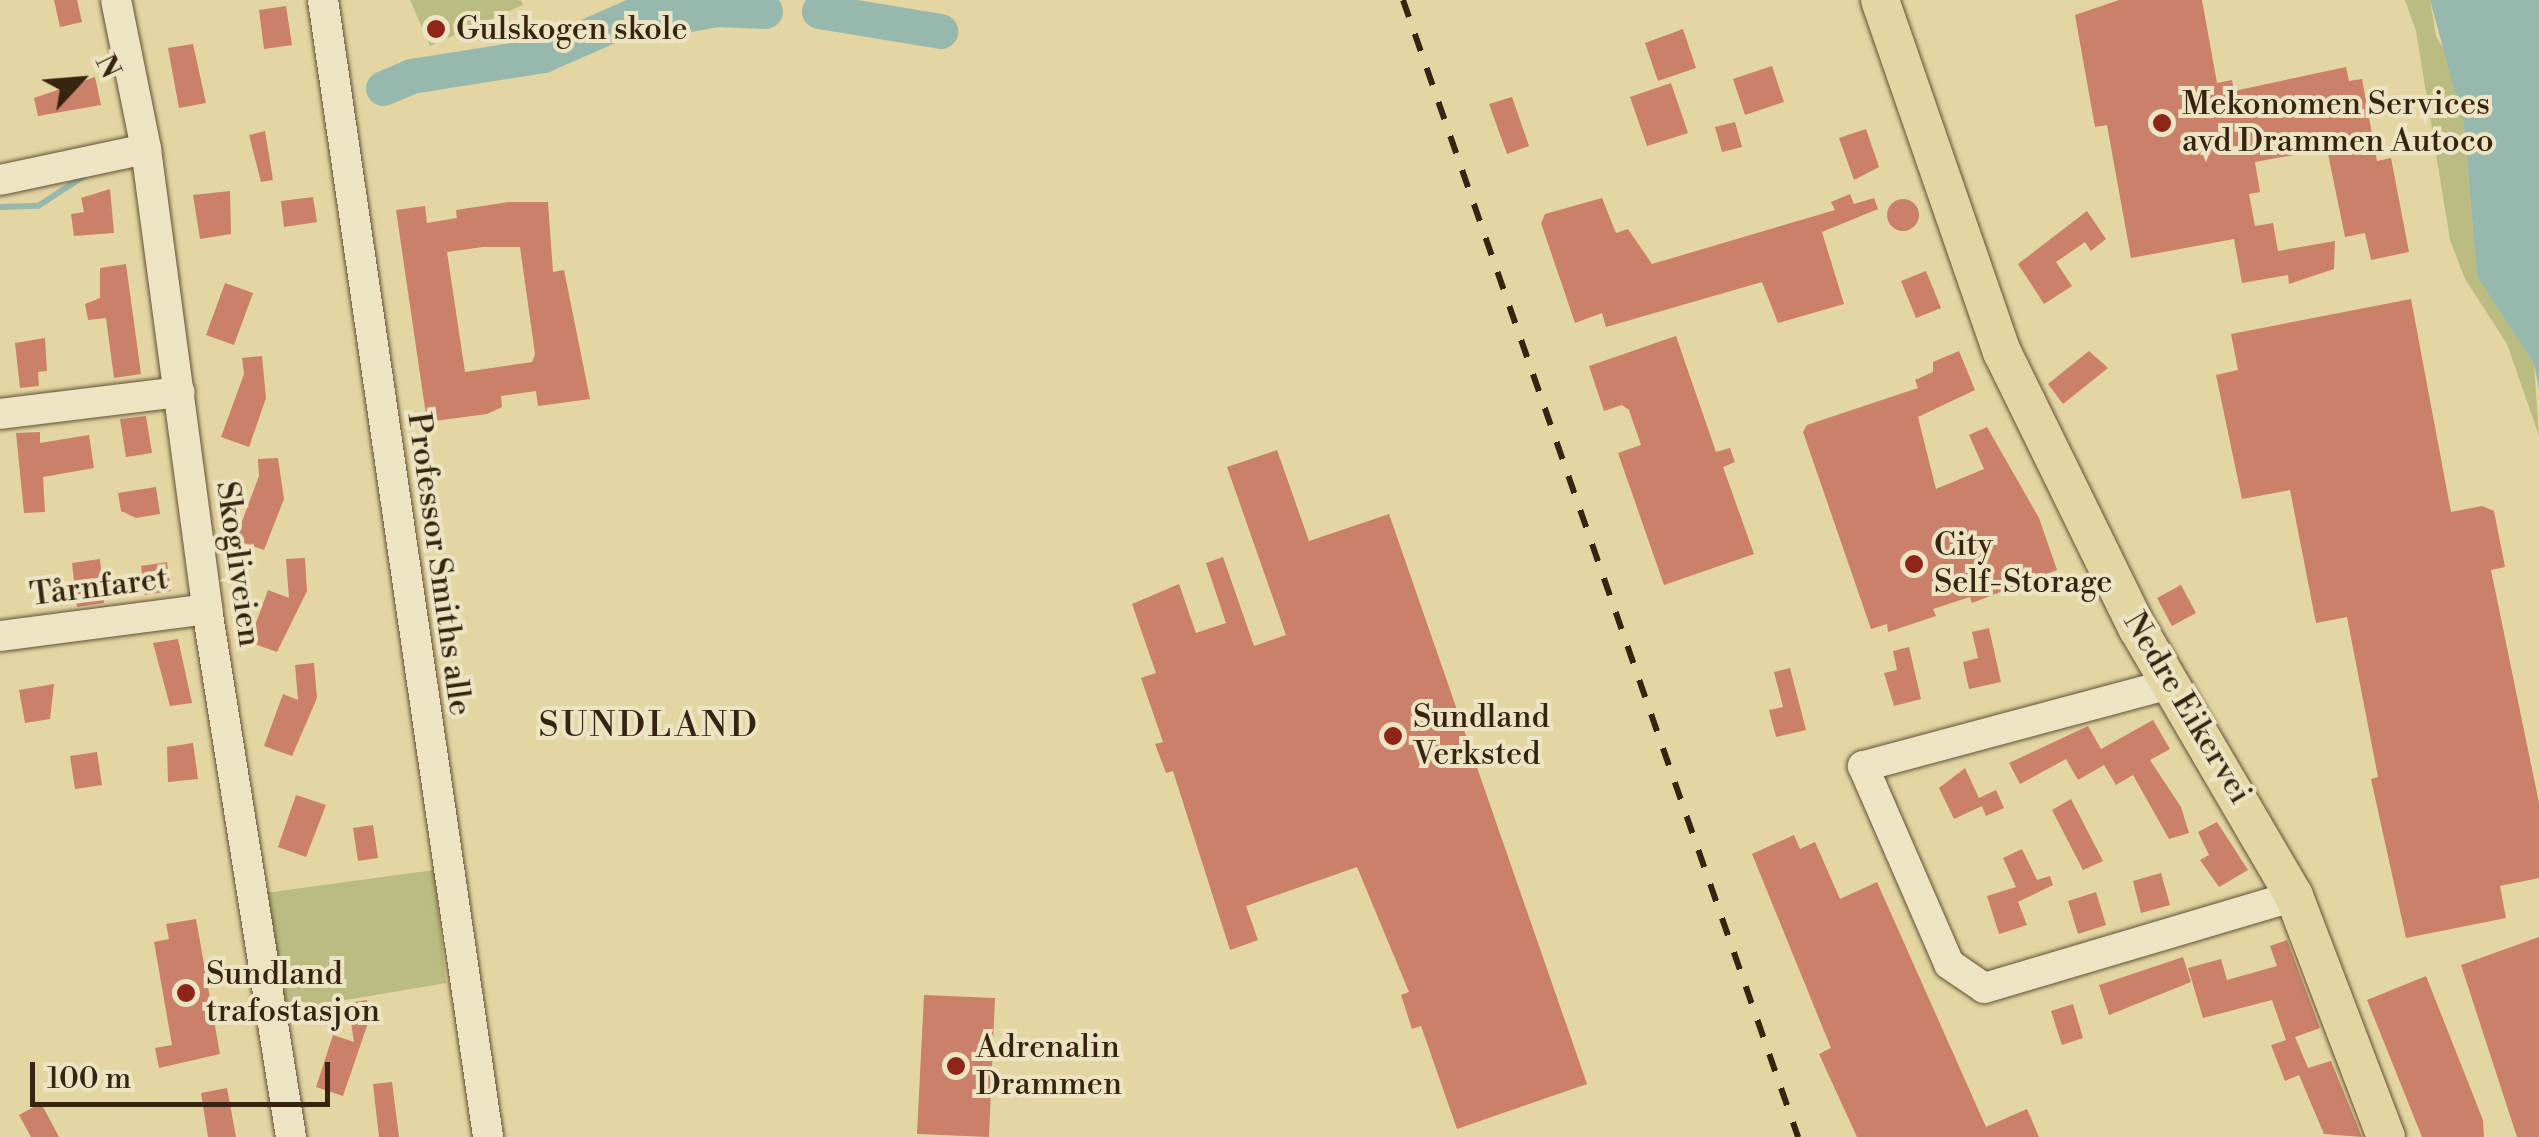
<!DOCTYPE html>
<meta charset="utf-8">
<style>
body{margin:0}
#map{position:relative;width:2539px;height:1137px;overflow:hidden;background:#e4d6a3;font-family:"Libre Bodoni",serif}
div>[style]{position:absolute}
.green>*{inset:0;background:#babc81}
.water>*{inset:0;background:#97b8ad}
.stream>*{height:6px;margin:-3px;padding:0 3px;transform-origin:3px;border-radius:3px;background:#97b8ad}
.river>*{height:35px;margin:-17.5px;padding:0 17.5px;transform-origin:17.5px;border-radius:17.5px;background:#97b8ad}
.building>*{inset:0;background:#ca8069}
.round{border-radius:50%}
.roads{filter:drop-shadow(0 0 2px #625035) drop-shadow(0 0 2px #625035)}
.minor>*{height:30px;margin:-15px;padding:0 15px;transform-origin:15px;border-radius:15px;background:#ede4c3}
.major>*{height:38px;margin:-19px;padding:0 19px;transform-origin:19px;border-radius:19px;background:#e4d6a3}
.rail>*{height:6px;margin-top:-3px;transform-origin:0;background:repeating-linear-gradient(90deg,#372410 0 18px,transparent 0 36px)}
.dots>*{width:28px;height:28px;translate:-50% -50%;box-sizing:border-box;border:5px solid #ede4c3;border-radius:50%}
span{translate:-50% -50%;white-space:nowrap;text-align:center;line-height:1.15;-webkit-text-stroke:8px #ede4c3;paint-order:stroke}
.poi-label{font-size:32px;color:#372410}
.left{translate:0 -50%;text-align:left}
.street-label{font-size:32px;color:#372410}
.neighbourhood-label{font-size:35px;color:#372410;letter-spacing:2.5px}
.north{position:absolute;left:30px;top:30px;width:100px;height:100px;-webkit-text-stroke:8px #ede4c3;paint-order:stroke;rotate:64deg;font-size:28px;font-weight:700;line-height:40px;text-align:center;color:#372410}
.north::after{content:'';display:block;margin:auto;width:35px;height:45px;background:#372410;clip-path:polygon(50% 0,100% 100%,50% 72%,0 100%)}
.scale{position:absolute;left:30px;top:1062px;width:300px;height:45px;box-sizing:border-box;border:5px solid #372410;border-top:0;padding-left:12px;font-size:30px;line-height:35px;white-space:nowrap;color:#372410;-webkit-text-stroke:8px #ede4c3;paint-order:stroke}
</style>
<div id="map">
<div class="green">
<i style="clip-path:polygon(410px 0,521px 0,523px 5px,430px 46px)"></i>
<i style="clip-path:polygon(2405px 0,2430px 0,2436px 36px,2448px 56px,2464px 125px,2477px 275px,2534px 364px,2539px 436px,2507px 344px,2465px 279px,2450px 240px,2416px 31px)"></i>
<i style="clip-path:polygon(434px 870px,446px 983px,281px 1011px,265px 893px)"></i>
</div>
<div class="water">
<i style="clip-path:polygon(2430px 0,2539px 0,2539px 388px,2534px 364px,2477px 276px,2464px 125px)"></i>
</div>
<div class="stream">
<i style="left:0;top:207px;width:38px;rotate:-2deg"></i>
<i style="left:38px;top:206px;width:55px;rotate:-33.1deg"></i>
</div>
<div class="river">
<i style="left:819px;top:11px;width:123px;rotate:9.4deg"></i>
<i style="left:383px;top:88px;width:30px;rotate:-23deg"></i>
<i style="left:411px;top:76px;width:134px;rotate:-9deg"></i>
<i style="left:543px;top:55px;width:107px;rotate:-23.7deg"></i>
<i style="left:641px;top:12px;width:32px;rotate:9deg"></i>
<i style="left:673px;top:17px;width:44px;rotate:-10.5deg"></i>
<i style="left:716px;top:9px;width:49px;rotate:2.3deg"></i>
</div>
<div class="building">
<i style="clip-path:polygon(54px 0,77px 0,82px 22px,60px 27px)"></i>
<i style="clip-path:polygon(2119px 0,2202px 0,2217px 83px,2232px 80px,2234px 91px,2346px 67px,2349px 81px,2362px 79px,2377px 161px,2391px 158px,2409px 252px,2371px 260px,2365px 233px,2345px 237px,2327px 149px,2255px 162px,2260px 192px,2249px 194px,2255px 226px,2273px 223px,2278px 251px,2335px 241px,2334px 269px,2289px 284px,2288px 275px,2242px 283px,2234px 239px,2131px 258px,2107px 125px,2095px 127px,2075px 15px)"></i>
<i style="clip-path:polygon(286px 6px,292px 45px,264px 49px,259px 10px)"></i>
<i style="clip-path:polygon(1683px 29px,1696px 68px,1658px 81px,1645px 43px)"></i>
<i style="clip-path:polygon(193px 44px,206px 103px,179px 108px,168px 48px)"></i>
<i style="clip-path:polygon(1772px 66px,1784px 102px,1745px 115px,1733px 79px)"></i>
<i style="clip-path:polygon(95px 77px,101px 105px,38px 116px,34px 98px)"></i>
<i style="clip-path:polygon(1671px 83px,1688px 133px,1647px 146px,1630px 97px)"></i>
<i style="clip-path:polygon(1512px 97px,1529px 146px,1507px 154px,1489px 104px)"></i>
<i style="clip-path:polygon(1735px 122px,1742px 147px,1722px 152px,1715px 127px)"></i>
<i style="clip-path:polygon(1866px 129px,1879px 167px,1854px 180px,1839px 138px)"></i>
<i style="clip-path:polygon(265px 131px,273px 180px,261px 182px,249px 135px)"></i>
<i style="clip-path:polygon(110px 189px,114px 233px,74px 236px,71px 214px,84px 212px,81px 198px)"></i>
<i style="clip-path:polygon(230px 191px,231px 234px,200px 239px,193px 195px)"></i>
<i style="clip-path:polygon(1850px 194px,1854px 204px,1874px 198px,1878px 209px,1822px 232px,1844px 304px,1778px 323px,1762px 282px,1606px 327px,1602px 313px,1575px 323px,1541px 223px,1545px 214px,1602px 198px,1616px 233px,1628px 229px,1652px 264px,1835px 210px,1831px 202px)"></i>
<i style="clip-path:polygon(313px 197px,317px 222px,284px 227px,281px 201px)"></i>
<i class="round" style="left:1887px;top:199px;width:32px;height:32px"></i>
<i style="clip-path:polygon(evenodd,509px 202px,548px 202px,553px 272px,564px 270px,590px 399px,538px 406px,536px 391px,501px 396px,502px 407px,487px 414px,427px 422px,396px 210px,425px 206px,427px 223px,457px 218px,456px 210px,509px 202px,483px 247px,520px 247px,535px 354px,532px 362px,465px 372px,447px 252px,483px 247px)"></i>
<i style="clip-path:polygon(2087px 211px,2106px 239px,2091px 251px,2085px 242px,2056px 262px,2072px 286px,2044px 304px,2018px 264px)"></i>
<i style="clip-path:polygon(126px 264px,141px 374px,114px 378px,106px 318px,88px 320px,85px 304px,100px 298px,100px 268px)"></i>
<i style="clip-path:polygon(1926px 271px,1941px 308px,1916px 318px,1901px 281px)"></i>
<i style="clip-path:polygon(225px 283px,253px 293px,234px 345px,206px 335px)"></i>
<i style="clip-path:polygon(2411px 299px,2451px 512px,2482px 506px,2494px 511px,2505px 567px,2491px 570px,2539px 803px,2539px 878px,2500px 886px,2506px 918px,2406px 938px,2371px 779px,2378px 777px,2347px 617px,2316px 623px,2290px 490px,2242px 499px,2216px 375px,2238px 370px,2231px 334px)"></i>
<i style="clip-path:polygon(1676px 336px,1716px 452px,1730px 448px,1735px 462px,1723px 467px,1754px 554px,1664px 585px,1618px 453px,1641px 445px,1629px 410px,1622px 405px,1604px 411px,1589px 366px)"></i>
<i style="clip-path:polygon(45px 338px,47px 371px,38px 372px,39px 386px,20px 388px,15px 343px)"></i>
<i style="clip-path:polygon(1959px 351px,1975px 390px,1918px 417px,1936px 489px,1984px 469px,1969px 435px,1987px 427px,2039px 518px,2057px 570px,1972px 603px,1970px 597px,1933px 609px,1936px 616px,1888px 632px,1887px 624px,1871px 629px,1803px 432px,1807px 425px,1918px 388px,1915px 380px,1933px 372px,1933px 362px)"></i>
<i style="clip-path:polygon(2089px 351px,2108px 368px,2063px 404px,2048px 384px)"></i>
<i style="clip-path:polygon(262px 356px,266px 398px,249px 447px,221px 437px,244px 374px,242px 358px)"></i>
<i style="clip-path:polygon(146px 416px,152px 453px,126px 457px,120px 419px)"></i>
<i style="clip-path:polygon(40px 432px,40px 443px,89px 435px,94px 468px,43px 477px,45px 512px,24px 513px,16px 433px)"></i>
<i style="clip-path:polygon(1277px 450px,1309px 541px,1389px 514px,1587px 1084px,1457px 1129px,1421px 1026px,1412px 1029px,1401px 995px,1409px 992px,1357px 867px,1246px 906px,1258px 940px,1230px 950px,1173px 771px,1166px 773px,1155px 744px,1163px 742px,1141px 678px,1156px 673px,1132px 604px,1179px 584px,1196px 633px,1226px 623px,1206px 563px,1223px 557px,1254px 646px,1286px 635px,1227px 467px)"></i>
<i style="clip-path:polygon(278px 458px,284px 499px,264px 550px,235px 540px,259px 476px,258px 459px)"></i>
<i style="clip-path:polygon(156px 487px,160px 514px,136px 518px,121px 511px,118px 493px)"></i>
<i style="clip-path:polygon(305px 558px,307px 591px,277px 652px,249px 642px,268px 590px,289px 598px,286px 559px)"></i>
<i style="clip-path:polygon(100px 559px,104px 603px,77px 607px,72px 563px)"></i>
<i style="clip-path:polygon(167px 562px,171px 591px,145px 595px,141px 566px)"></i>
<i style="clip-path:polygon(2181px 585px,2196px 613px,2172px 626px,2157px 598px)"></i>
<i style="clip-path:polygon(1989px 628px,2001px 682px,1969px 689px,1963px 662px,1978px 658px,1972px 632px)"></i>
<i style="clip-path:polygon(178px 639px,192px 703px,170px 706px,153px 643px)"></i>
<i style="clip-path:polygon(1909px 647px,1921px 699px,1894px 706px,1884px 673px,1897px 670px,1893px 651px)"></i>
<i style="clip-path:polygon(314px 663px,317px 698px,292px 756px,264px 746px,283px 694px,298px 700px,295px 665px)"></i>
<i style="clip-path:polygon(1790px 668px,1806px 730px,1776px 737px,1769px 710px,1783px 707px,1774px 672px)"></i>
<i style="clip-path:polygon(54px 684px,50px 719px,25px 723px,19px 690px)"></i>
<i style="clip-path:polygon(2153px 720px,2170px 749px,2150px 760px,2181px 807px,2189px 833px,2169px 839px,2133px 775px,2116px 785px,2104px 765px,2078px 780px,2066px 759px,2020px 784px,2009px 763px,2088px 726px,2101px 749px)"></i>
<i style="clip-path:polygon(193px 743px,198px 779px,168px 782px,167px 747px)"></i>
<i style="clip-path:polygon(97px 752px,102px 785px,75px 789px,70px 756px)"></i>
<i style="clip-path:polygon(1965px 768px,1979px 798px,1996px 790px,2004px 808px,1986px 816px,1982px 806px,1954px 819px,1939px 788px)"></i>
<i style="clip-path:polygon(296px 795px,326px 805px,306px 857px,278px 847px)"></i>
<i style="clip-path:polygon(2071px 799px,2103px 861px,2083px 870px,2052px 810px)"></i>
<i style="clip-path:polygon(2217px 822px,2248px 870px,2219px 887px,2200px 860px,2209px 855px,2198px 832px)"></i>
<i style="clip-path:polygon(373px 825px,378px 858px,358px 861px,353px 828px)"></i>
<i style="clip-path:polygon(1794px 835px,1800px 849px,1815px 842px,1840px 899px,1877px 882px,1986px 1127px,2027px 1109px,2039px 1137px,1857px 1137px,1819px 1054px,1831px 1048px,1752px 854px)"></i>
<i style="clip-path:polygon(2022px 849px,2037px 880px,2050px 876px,2053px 885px,2018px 902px,2027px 925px,1999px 934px,1987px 896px,2016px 887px,2003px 858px)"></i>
<i style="clip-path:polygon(2161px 873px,2170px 905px,2141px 913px,2133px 881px)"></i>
<i style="clip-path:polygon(2096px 892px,2106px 925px,2078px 934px,2068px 901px)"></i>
<i style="clip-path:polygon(196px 919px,220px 1054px,159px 1068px,155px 1048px,172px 1045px,154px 942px,169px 939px,166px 924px)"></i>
<i style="clip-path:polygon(2539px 937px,2539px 1137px,2517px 1137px,2461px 965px)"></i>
<i style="clip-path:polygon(2287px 940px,2320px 1028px,2295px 1037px,2308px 1068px,2331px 1061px,2362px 1137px,2324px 1134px,2299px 1075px,2285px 1081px,2271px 1045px,2286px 1040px,2272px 1000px,2203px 1018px,2188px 968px,2221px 959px,2227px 980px,2277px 966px,2270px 946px)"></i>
<i style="clip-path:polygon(2183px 957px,2191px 982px,2109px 1015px,2099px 985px)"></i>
<i style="clip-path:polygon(2426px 976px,2483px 1120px,2484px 1137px,2422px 1137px,2367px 1000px)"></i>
<i style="clip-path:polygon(924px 995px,995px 998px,989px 1137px,917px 1134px)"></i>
<i style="clip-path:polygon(367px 1000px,369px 1020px,343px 1096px,316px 1087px,333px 1035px,354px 1042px,348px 1003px)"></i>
<i style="clip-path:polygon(2073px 1004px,2083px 1038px,2062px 1045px,2051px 1011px)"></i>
<i style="clip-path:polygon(392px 1082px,399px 1137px,379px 1137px,373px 1084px)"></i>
<i style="clip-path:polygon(227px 1088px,236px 1137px,208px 1137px,201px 1093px)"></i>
<i style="clip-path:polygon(41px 1103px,59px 1137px,31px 1137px,19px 1115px)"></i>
</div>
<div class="roads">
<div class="minor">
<i style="left:116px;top:0;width:152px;rotate:78.6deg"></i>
<i style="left:146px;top:149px;width:464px;rotate:82.4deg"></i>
<i style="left:207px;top:609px;width:535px;rotate:80.96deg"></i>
<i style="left:323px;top:0;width:1149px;rotate:81.74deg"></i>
<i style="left:0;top:180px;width:149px;rotate:-12deg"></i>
<i style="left:0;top:414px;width:181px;rotate:-7deg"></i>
<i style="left:0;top:636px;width:209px;rotate:-7.4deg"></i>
<i style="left:2170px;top:684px;width:318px;rotate:165deg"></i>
<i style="left:1863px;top:766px;width:216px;rotate:66.5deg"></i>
<i style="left:1949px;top:964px;width:42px;rotate:34.4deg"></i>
<i style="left:1984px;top:988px;width:323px;rotate:-16.5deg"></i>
</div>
<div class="major">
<i style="left:1880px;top:0;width:373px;rotate:70.9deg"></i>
<i style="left:2002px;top:352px;width:309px;rotate:63.9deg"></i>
<i style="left:2138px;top:629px;width:309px;rotate:59.7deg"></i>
<i style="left:2294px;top:896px;width:258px;rotate:69.1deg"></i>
</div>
</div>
<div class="rail">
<i style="left:1403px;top:0;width:1204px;rotate:70.84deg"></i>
</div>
<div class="dots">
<i style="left:436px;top:29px;background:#8f2418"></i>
<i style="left:2162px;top:123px;background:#8f2418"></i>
<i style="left:1914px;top:564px;background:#8f2418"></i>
<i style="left:1393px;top:736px;background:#8f2418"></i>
<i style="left:186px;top:993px;background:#8f2418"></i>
<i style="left:956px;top:1066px;background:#8f2418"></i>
</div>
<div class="poi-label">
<span class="left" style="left:456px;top:29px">Gulskogen skole</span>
<span class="left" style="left:2182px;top:123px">Mekonomen Services<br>avd Drammen Autoco</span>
<span class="left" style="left:1934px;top:564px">City<br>Self-Storage</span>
<span class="left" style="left:1413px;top:736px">Sundland<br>Verksted</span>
<span class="left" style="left:206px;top:993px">Sundland<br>trafostasjon</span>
<span class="left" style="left:976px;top:1066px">Adrenalin<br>Drammen</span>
</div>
<div class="street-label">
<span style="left:238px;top:564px;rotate:82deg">Skogliveien</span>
<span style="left:439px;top:564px;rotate:82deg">Professor Smiths alle</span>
<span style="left:99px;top:587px;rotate:-7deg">Tårnfaret</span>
<span style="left:2187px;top:708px;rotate:59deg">Nedre Eikervei</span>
</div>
<div class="neighbourhood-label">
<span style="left:649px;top:726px">SUNDLAND</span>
</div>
<div class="north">N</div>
<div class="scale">100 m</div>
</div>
